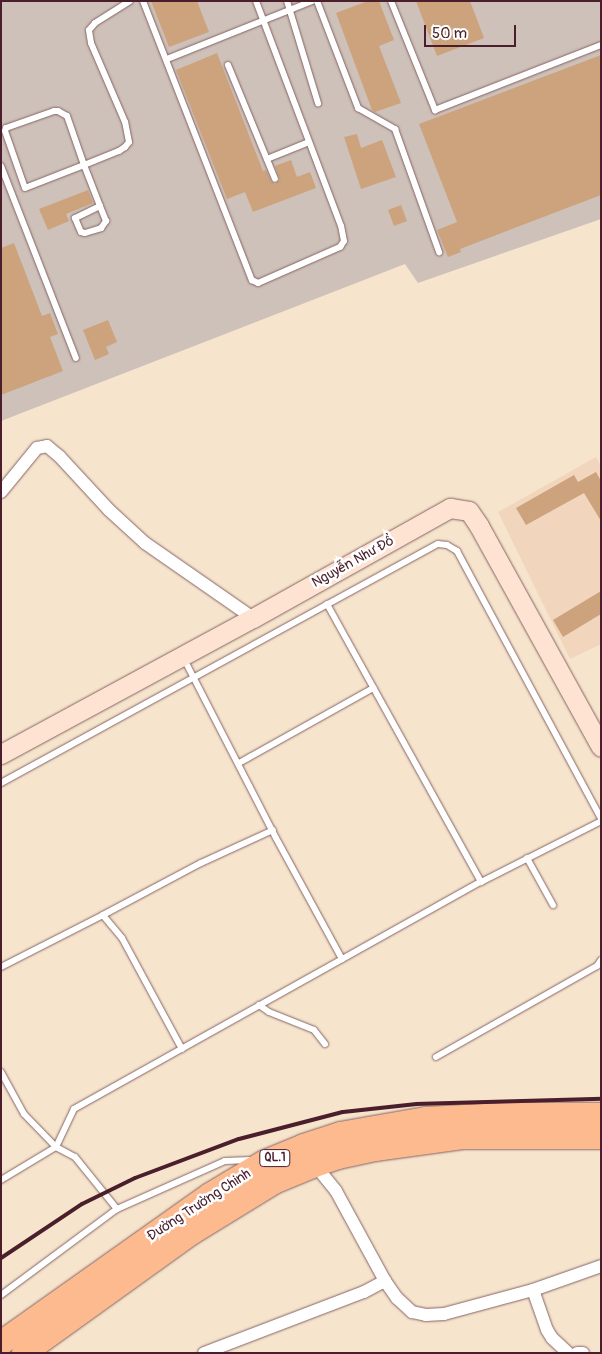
<!DOCTYPE html>
<meta charset="utf-8">
<style>
body{margin:0}
#map{position:relative;width:602px;height:1354px;overflow:hidden;background:#f6e4cd;font-family:Pangolin,sans-serif}
div>[style]{position:absolute}
.built>*{inset:0;background:#f1d5bd}
.industrial>*{inset:0;background:#cec1ba}
.building>*{inset:0;background:#cca37c}
.roads{filter:drop-shadow(0 0 1px #866464) drop-shadow(0 0 1px #866464)}
.lane>*{height:6px;margin:-3px;padding:0 3px;transform-origin:3px;border-radius:3px;background:#fff}
.street>*{height:12px;margin:-6px;padding:0 6px;transform-origin:6px;border-radius:6px;background:#fff}
.secondary>*{height:19px;margin:-9.5px;padding:0 9.5px;transform-origin:9.5px;border-radius:9.5px;background:#fee3d2}
.highway>*{height:24px;margin:-12px;padding:0 12px;transform-origin:12px;border-radius:12px;background:#fcba8e}
.rail>*{height:4px;margin:-2px;padding:0 2px;transform-origin:2px;border-radius:2px;background:#4a1f2b}
span{translate:-50% -50%;white-space:nowrap;text-align:center;line-height:1.15;-webkit-text-stroke:5px #fff;paint-order:stroke}
.shield-label span{padding:1px 4px;background:#fff;border:1px solid;border-radius:4px;-webkit-text-stroke-width:0}
.shield-label{font-size:12px;color:#4a1f2b;font-weight:700}
.street-label{font-size:14px;color:#4a1f2b}
.frame{position:absolute;inset:0;border:2px solid #4a1f2b;pointer-events:none}
.scale{position:absolute;left:424px;top:25px;width:92px;height:22px;box-sizing:border-box;border:2px solid #4a1f2b;border-top:0;padding-left:6px;font-size:15px;line-height:18px;white-space:nowrap;color:#4a1f2b;-webkit-text-stroke:4px #fff;paint-order:stroke}
</style>
<div id="map">
<div class="built">
<i style="clip-path:polygon(596px 457px,601px 466px,601px 644px,570px 659px,498px 512px)"></i>
</div>
<div class="industrial">
<i style="clip-path:polygon(1px 1px,601px 1px,601px 219px,418px 283px,405px 264px,1px 421px)"></i>
</div>
<div class="building">
<i style="clip-path:polygon(151px 1px,197px 1px,209px 32px,169px 47px)"></i>
<i style="clip-path:polygon(368px 1px,379px 1px,394px 40px,379px 46px,401px 103px,375px 112px,372px 110px,336px 13px)"></i>
<i style="clip-path:polygon(416px 1px,470px 1px,484px 38px,437px 56px)"></i>
<i style="clip-path:polygon(217px 53px,263px 171px,266px 170px,271px 181px,275px 184px,280px 180px,275px 166px,291px 160px,297px 177px,310px 172px,316px 188px,253px 212px,245px 192px,227px 199px,176px 70px)"></i>
<i style="clip-path:polygon(601px 55px,601px 195px,460px 249px,461px 252px,448px 257px,437px 230px,457px 222px,419px 124px)"></i>
<i style="clip-path:polygon(357px 134px,361px 148px,382px 140px,396px 177px,361px 189px,344px 137px)"></i>
<i style="clip-path:polygon(88px 190px,93px 203px,66px 214px,69px 221px,48px 230px,39px 209px)"></i>
<i style="clip-path:polygon(401px 205px,407px 221px,394px 226px,388px 210px)"></i>
<i style="clip-path:polygon(14px 243px,42px 316px,50px 313px,58px 334px,50px 337px,63px 371px,1px 395px,1px 248px)"></i>
<i style="clip-path:polygon(108px 320px,117px 342px,106px 347px,109px 354px,95px 360px,83px 330px)"></i>
<i style="clip-path:polygon(596px 472px,601px 481px,601px 521px,584px 493px,526px 525px,516px 508px,574px 475px,578px 482px)"></i>
<i style="clip-path:polygon(601px 591px,601px 614px,563px 637px,553px 620px)"></i>
</div>
<div class="roads">
<div class="lane">
<i style="left:143px;top:1px;width:300px;rotate:68.7deg"></i>
<i style="left:252px;top:280px;width:7px;rotate:27deg"></i>
<i style="left:258px;top:283px;width:90px;rotate:-23.7deg"></i>
<i style="left:340px;top:247px;width:7px;rotate:-56deg"></i>
<i style="left:344px;top:241px;width:15px;rotate:-101deg"></i>
<i style="left:341px;top:226px;width:241px;rotate:-110.7deg"></i>
<i style="left:287px;top:1px;width:107px;rotate:73.1deg"></i>
<i style="left:317px;top:1px;width:115px;rotate:69deg"></i>
<i style="left:358px;top:108px;width:43px;rotate:29.6deg"></i>
<i style="left:395px;top:129px;width:131px;rotate:70.3deg"></i>
<i style="left:391px;top:1px;width:118px;rotate:68deg"></i>
<i style="left:435px;top:110px;width:178px;rotate:-21.4deg"></i>
<i style="left:167px;top:59px;width:156px;rotate:-21.8deg"></i>
<i style="left:228px;top:65px;width:123px;rotate:67.6deg"></i>
<i style="left:267px;top:159px;width:45px;rotate:-22deg"></i>
<i style="left:1px;top:166px;width:206px;rotate:68.7deg"></i>
<i style="left:100px;top:206px;width:28px;rotate:154deg"></i>
<i style="left:75px;top:218px;width:15px;rotate:67deg"></i>
<i style="left:81px;top:232px;width:4px;rotate:14deg"></i>
<i style="left:85px;top:233px;width:17px;rotate:-17deg"></i>
<i style="left:101px;top:228px;width:9px;rotate:-54deg"></i>
<i style="left:106px;top:221px;width:16px;rotate:-112deg"></i>
<i style="left:100px;top:206px;width:44px;rotate:-111.3deg"></i>
<i style="left:84px;top:165px;width:52px;rotate:-109.1deg"></i>
<i style="left:67px;top:116px;width:10px;rotate:-151deg"></i>
<i style="left:58px;top:111px;width:4px;rotate:180deg"></i>
<i style="left:54px;top:111px;width:51px;rotate:160.5deg"></i>
<i style="left:6px;top:128px;width:3px;rotate:108deg"></i>
<i style="left:5px;top:131px;width:60px;rotate:70.7deg"></i>
<i style="left:25px;top:188px;width:63px;rotate:-21.3deg"></i>
<i style="left:84px;top:165px;width:38px;rotate:-22deg"></i>
<i style="left:119px;top:151px;width:7px;rotate:-34deg"></i>
<i style="left:125px;top:147px;width:6px;rotate:-51deg"></i>
<i style="left:129px;top:142px;width:20px;rotate:-101deg"></i>
<i style="left:125px;top:122px;width:86px;rotate:-113.3deg"></i>
<i style="left:91px;top:43px;width:13px;rotate:-99deg"></i>
<i style="left:89px;top:30px;width:9px;rotate:-49deg"></i>
<i style="left:95px;top:23px;width:41px;rotate:-32.2deg"></i>
<i style="left:327px;top:604px;width:318px;rotate:61deg"></i>
<i style="left:183px;top:657px;width:203px;rotate:62.8deg"></i>
<i style="left:276px;top:838px;width:138px;rotate:61.4deg"></i>
<i style="left:239px;top:763px;width:154px;rotate:-29.2deg"></i>
<i style="left:1px;top:783px;width:498px;rotate:-28.7deg"></i>
<i style="left:438px;top:544px;width:9px;rotate:6deg"></i>
<i style="left:447px;top:545px;width:12px;rotate:31deg"></i>
<i style="left:457px;top:551px;width:303px;rotate:61.7deg"></i>
<i style="left:527px;top:858px;width:54px;rotate:61deg"></i>
<i style="left:1px;top:967px;width:114px;rotate:-27deg"></i>
<i style="left:259px;top:1005px;width:12px;rotate:35deg"></i>
<i style="left:269px;top:1012px;width:48px;rotate:21.8deg"></i>
<i style="left:314px;top:1030px;width:18px;rotate:52deg"></i>
<i style="left:182px;top:1049px;width:126px;rotate:-118.4deg"></i>
<i style="left:122px;top:938px;width:30px;rotate:-130deg"></i>
<i style="left:103px;top:915px;width:111px;rotate:-28deg"></i>
<i style="left:201px;top:863px;width:79px;rotate:-24.6deg"></i>
<i style="left:436px;top:1057px;width:185px;rotate:-29.5deg"></i>
<i style="left:597px;top:966px;width:7px;rotate:-56deg"></i>
<i style="left:1px;top:1072px;width:48px;rotate:61.3deg"></i>
<i style="left:24px;top:1114px;width:46px;rotate:45.9deg"></i>
<i style="left:56px;top:1147px;width:21px;rotate:28deg"></i>
<i style="left:75px;top:1157px;width:67px;rotate:51.1deg"></i>
<i style="left:117px;top:1209px;width:118px;rotate:-24deg"></i>
<i style="left:225px;top:1161px;width:26px;rotate:-2deg"></i>
<i style="left:1px;top:1180px;width:64px;rotate:-31deg"></i>
<i style="left:56px;top:1147px;width:42px;rotate:-64.7deg"></i>
<i style="left:74px;top:1109px;width:466px;rotate:-29.2deg"></i>
<i style="left:481px;top:882px;width:135px;rotate:-26.9deg"></i>
<i style="left:1px;top:1295px;width:144px;rotate:-36.6deg"></i>
</div>
<div class="street">
<i style="left:1px;top:492px;width:57px;rotate:-50.7deg"></i>
<i style="left:37px;top:448px;width:10px;rotate:-11deg"></i>
<i style="left:47px;top:446px;width:17px;rotate:40deg"></i>
<i style="left:60px;top:457px;width:72px;rotate:47.2deg"></i>
<i style="left:109px;top:510px;width:49px;rotate:42.5deg"></i>
<i style="left:145px;top:543px;width:131px;rotate:34.8deg"></i>
<i style="left:315px;top:1165px;width:33px;rotate:51deg"></i>
<i style="left:336px;top:1191px;width:102px;rotate:61.4deg"></i>
<i style="left:385px;top:1281px;width:21px;rotate:55deg"></i>
<i style="left:397px;top:1298px;width:21px;rotate:43deg"></i>
<i style="left:412px;top:1312px;width:14px;rotate:12deg"></i>
<i style="left:426px;top:1315px;width:18px;rotate:-3deg"></i>
<i style="left:444px;top:1314px;width:92px;rotate:-15.1deg"></i>
<i style="left:533px;top:1290px;width:72px;rotate:-19.4deg"></i>
<i style="left:533px;top:1290px;width:42px;rotate:70.7deg"></i>
<i style="left:547px;top:1330px;width:9px;rotate:58deg"></i>
<i style="left:552px;top:1338px;width:22px;rotate:43deg"></i>
<i style="left:204px;top:1353px;width:171px;rotate:-20.9deg"></i>
<i style="left:364px;top:1292px;width:24px;rotate:-28deg"></i>
<i style="left:577px;top:1353px;width:6px"></i>
</div>
<div class="secondary">
<i style="left:1px;top:754px;width:286px;rotate:-28.4deg"></i>
<i style="left:253px;top:618px;width:226px;rotate:-29.2deg"></i>
<i style="left:450px;top:508px;width:19px;rotate:9deg"></i>
<i style="left:469px;top:511px;width:18px;rotate:56deg"></i>
<i style="left:479px;top:526px;width:252px;rotate:61.1deg"></i>
</div>
<div class="highway">
<i style="left:1px;top:1343px;width:256px;rotate:-35.3deg"></i>
<i style="left:210px;top:1195px;width:64px;rotate:-31deg"></i>
<i style="left:265px;top:1162px;width:42px;rotate:-22.3deg"></i>
<i style="left:304px;top:1146px;width:38px;rotate:-18deg"></i>
<i style="left:340px;top:1134px;width:87px;rotate:-9.9deg"></i>
<i style="left:426px;top:1119px;width:76px;rotate:-3deg"></i>
<i style="left:502px;top:1115px;width:99px"></i>
<i style="left:24px;top:1353px;width:206px;rotate:-35.7deg"></i>
<i style="left:191px;top:1233px;width:97px;rotate:-31.6deg"></i>
<i style="left:274px;top:1182px;width:44px;rotate:-22.5deg"></i>
<i style="left:315px;top:1165px;width:24px;rotate:-19deg"></i>
<i style="left:338px;top:1157px;width:38px;rotate:-12deg"></i>
<i style="left:375px;top:1149px;width:90px;rotate:-7.7deg"></i>
<i style="left:464px;top:1137px;width:137px"></i>
</div>
</div>
<div class="rail">
<i style="left:1px;top:1258px;width:97px;rotate:-33.7deg"></i>
<i style="left:82px;top:1204px;width:59px;rotate:-26.1deg"></i>
<i style="left:135px;top:1178px;width:111px;rotate:-20.6deg"></i>
<i style="left:239px;top:1139px;width:107px;rotate:-14.6deg"></i>
<i style="left:343px;top:1112px;width:74px;rotate:-6.2deg"></i>
<i style="left:417px;top:1104px;width:184px;rotate:-1.6deg"></i>
</div>
<div class="shield-label">
<span style="left:275px;top:1158px">QL.1</span>
</div>
<div class="street-label">
<span style="left:353px;top:562px;rotate:-29deg">Nguyễn Như Đổ</span>
<span style="left:199px;top:1205px;rotate:-33deg">Đường Trường Chinh</span>
</div>
<div class="frame"></div>
<div class="scale">50 m</div>
</div>
